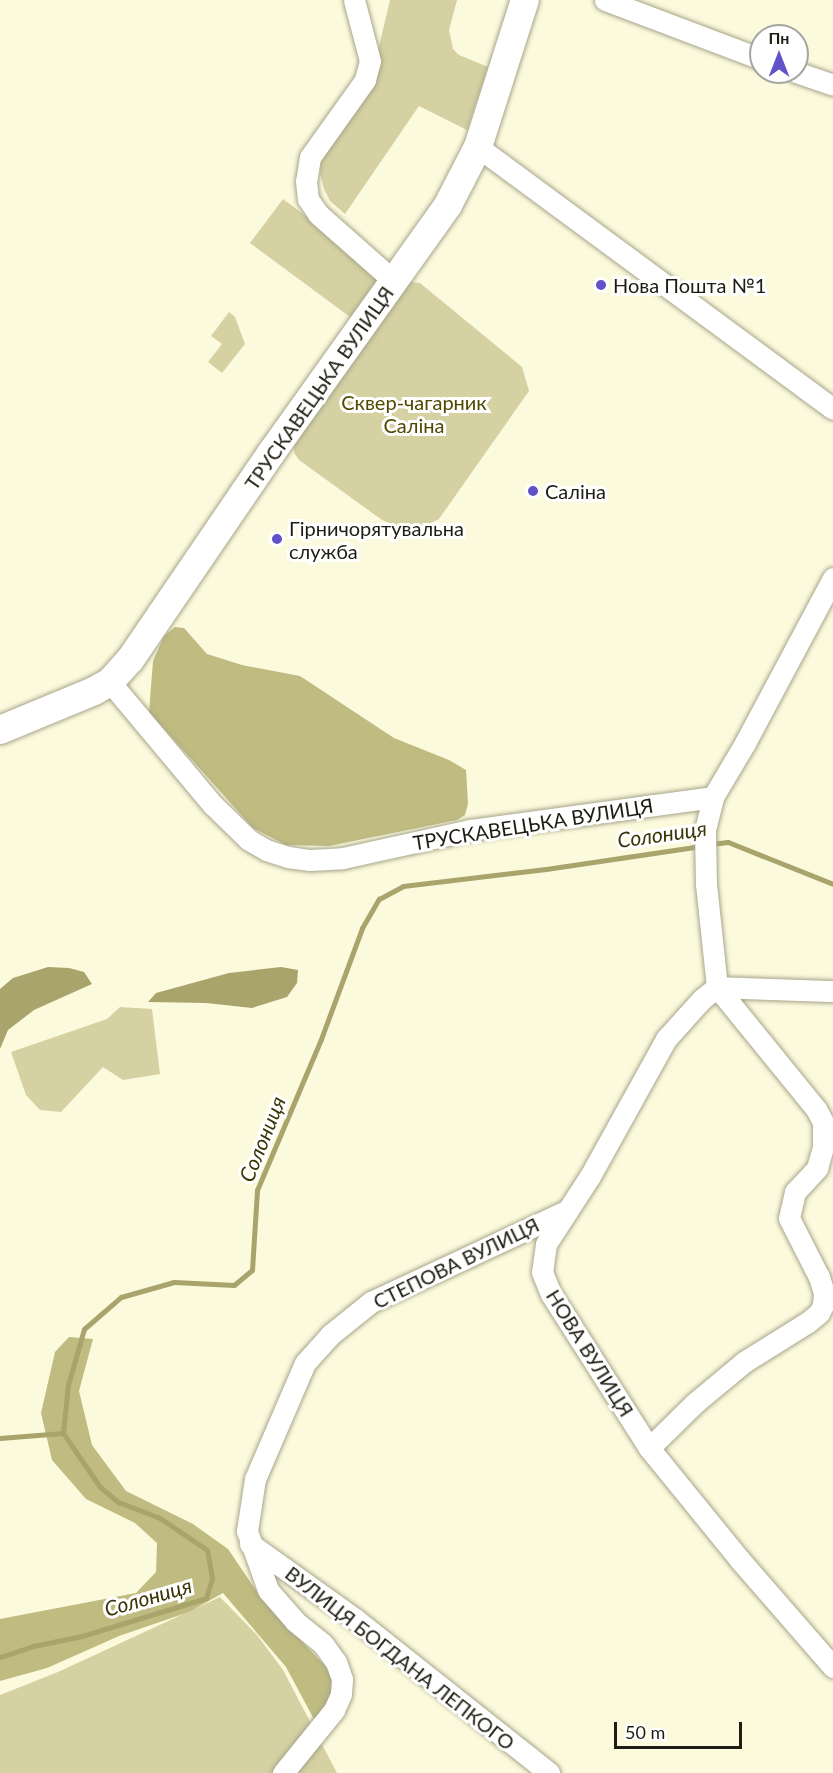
<!DOCTYPE html>
<meta charset="utf-8">
<style>
body{margin:0}
#map{position:relative;width:833px;height:1773px;overflow:hidden;background:#fcfadd;font-family:Lato,sans-serif}
div>[style]{position:absolute}
.green>*{inset:0;background:#d5d1a3}
.forest>*{inset:0;background:#bfbb81}
.water>*{inset:0;background:#a9a46c}
.stream>*{height:5px;margin:-2.5px;padding:0 2.5px;transform-origin:2.5px;border-radius:2.5px;background:#a9a46c}
.roads{filter:drop-shadow(0 0 2px #a7a58a) drop-shadow(0 0 2px #a7a58a)}
.street>*{height:21px;margin:-10.5px;padding:0 10.5px;transform-origin:10.5px;border-radius:10.5px;background:#fff}
.secondary>*{height:28px;margin:-14px;padding:0 14px;transform-origin:14px;border-radius:14px;background:#fff}
.dots>*{width:16px;height:16px;translate:-50% -50%;box-sizing:border-box;border:3px solid #fff;border-radius:50%}
span{translate:-50% -50%;white-space:nowrap;text-align:center;line-height:1.15;-webkit-text-stroke:6px #fff;paint-order:stroke}
.poi-label{font-size:20px;color:#1e1d13}
.left{translate:0 -50%;text-align:left}
.street-label{font-size:20px;color:#1e1d13}
.park-label{font-size:20px;color:#4f4900}
.water-label{font-size:21px;color:#393505;font-style:italic}
.north{position:absolute;left:749px;top:24px;width:60px;height:60px;box-sizing:border-box;background:#fff;border:2px solid #a5a5a1;border-radius:50%;rotate:0deg;font-size:16px;font-weight:700;line-height:24px;text-align:center;color:#1e1d13}
.north::after{content:'';display:block;margin:auto;width:21px;height:27px;background:#6152ca;clip-path:polygon(50% 0,100% 100%,50% 72%,0 100%)}
.scale{position:absolute;left:614px;top:1722px;width:128px;height:27px;box-sizing:border-box;border:3px solid #1e1d13;border-top:0;padding-left:8px;font-size:18px;line-height:21px;white-space:nowrap;color:#1e1d13;-webkit-text-stroke:4px #fff;paint-order:stroke}
</style>
<div id="map">
<div class="green">
<i style="clip-path:polygon(390px 0,457px 0,449px 30px,453px 49px,459px 55px,488px 67px,467px 130px,419px 106px,345px 214px,330px 201px,324px 189px,320px 173px,321px 158px,375px 63px)"></i>
<i style="clip-path:polygon(283px 199px,383px 273px,350px 317px,250px 243px)"></i>
<i style="clip-path:polygon(411px 282px,420px 283px,522px 367px,529px 391px,439px 519px,427px 525px,410px 527px,396px 526px,382px 520px,299px 460px,294px 453px,294px 443px,404px 287px)"></i>
<i style="clip-path:polygon(229px 312px,235px 317px,245px 344px,222px 373px,208px 362px,222px 344px,211px 336px)"></i>
<i style="clip-path:polygon(120px 1007px,152px 1009px,160px 1074px,123px 1080px,103px 1067px,61px 1112px,40px 1110px,26px 1095px,11px 1052px,107px 1019px)"></i>
<i style="clip-path:polygon(220px 1597px,257px 1635px,283px 1670px,337px 1773px,0 1773px,0 1695px,58px 1672px)"></i>
</div>
<div class="forest">
<i style="clip-path:polygon(175px 627px,184px 628px,207px 654px,242px 665px,300px 676px,394px 738px,449px 760px,466px 770px,468px 804px,465px 815px,457px 820px,329px 846px,286px 845px,253px 828px,149px 712px,153px 661px,164px 636px)"></i>
<i style="clip-path:polygon(69px 1337px,93px 1339px,79px 1391px,92px 1445px,126px 1491px,193px 1524px,228px 1549px,262px 1599px,326px 1667px,332px 1681px,333px 1696px,316px 1723px,286px 1667px,223px 1593px,189px 1612px,119px 1636px,47px 1668px,0 1681px,0 1619px,136px 1593px,156px 1572px,157px 1543px,135px 1523px,86px 1499px,52px 1460px,41px 1413px,55px 1352px)"></i>
</div>
<div class="water">
<i style="clip-path:polygon(48px 967px,69px 968px,84px 972px,92px 984px,34px 1010px,8px 1030px,0 1049px,0 989px,13px 978px)"></i>
<i style="clip-path:polygon(281px 967px,298px 970px,297px 983px,287px 997px,252px 1008px,206px 1003px,148px 1002px,156px 993px,229px 973px)"></i>
</div>
<div class="stream">
<i style="left:711px;top:844px;width:17px;rotate:-7deg"></i>
<i style="left:728px;top:842px;width:113px;rotate:21.8deg"></i>
<i style="left:0;top:1438px;width:63px;rotate:-4.5deg"></i>
<i style="left:0;top:1657px;width:35px;rotate:-18deg"></i>
<i style="left:33px;top:1646px;width:50px;rotate:-11.5deg"></i>
<i style="left:82px;top:1636px;width:130px;rotate:-17deg"></i>
<i style="left:206px;top:1598px;width:21px;rotate:-73deg"></i>
<i style="left:212px;top:1578px;width:28px;rotate:-100deg"></i>
<i style="left:207px;top:1550px;width:57px;rotate:-145.8deg"></i>
<i style="left:160px;top:1518px;width:45px;rotate:-159.1deg"></i>
<i style="left:118px;top:1502px;width:23px;rotate:-140deg"></i>
<i style="left:100px;top:1487px;width:65px;rotate:-124.4deg"></i>
<i style="left:63px;top:1433px;width:48px;rotate:-84.1deg"></i>
<i style="left:68px;top:1385px;width:58px;rotate:-74.1deg"></i>
<i style="left:84px;top:1329px;width:49px;rotate:-40.9deg"></i>
<i style="left:121px;top:1297px;width:55px;rotate:-15.8deg"></i>
<i style="left:174px;top:1282px;width:60px;rotate:2.9deg"></i>
<i style="left:234px;top:1285px;width:23px;rotate:-40deg"></i>
<i style="left:252px;top:1270px;width:80px;rotate:-86.4deg"></i>
<i style="left:257px;top:1190px;width:164px;rotate:-67deg"></i>
<i style="left:321px;top:1039px;width:118px;rotate:-69.7deg"></i>
<i style="left:362px;top:928px;width:34px;rotate:-60deg"></i>
<i style="left:379px;top:899px;width:27px;rotate:-28deg"></i>
<i style="left:403px;top:886px;width:144px;rotate:-6.8deg"></i>
<i style="left:546px;top:869px;width:157px;rotate:-8.4deg"></i>
</div>
<div class="roads">
<div class="street">
<i style="left:354px;top:0;width:63px;rotate:75.3deg"></i>
<i style="left:370px;top:61px;width:20px;rotate:105deg"></i>
<i style="left:365px;top:80px;width:95px;rotate:125.5deg"></i>
<i style="left:310px;top:157px;width:24px;rotate:99deg"></i>
<i style="left:306px;top:181px;width:18px;rotate:84deg"></i>
<i style="left:308px;top:199px;width:18px;rotate:56deg"></i>
<i style="left:318px;top:214px;width:101px;rotate:41.4deg"></i>
<i style="left:605px;top:0;width:167px;rotate:20.7deg"></i>
<i style="left:796px;top:72px;width:39px;rotate:19deg"></i>
<i style="left:478px;top:147px;width:441px;rotate:36.4deg"></i>
<i style="left:110px;top:682px;width:160px;rotate:50.1deg"></i>
<i style="left:213px;top:805px;width:50px;rotate:44.2deg"></i>
<i style="left:249px;top:840px;width:20px;rotate:30deg"></i>
<i style="left:266px;top:850px;width:23px;rotate:18deg"></i>
<i style="left:288px;top:857px;width:22px;rotate:8deg"></i>
<i style="left:310px;top:860px;width:33px;rotate:-3deg"></i>
<i style="left:343px;top:858px;width:130px;rotate:-12.4deg"></i>
<i style="left:470px;top:830px;width:245px;rotate:-7.7deg"></i>
<i style="left:717px;top:987px;width:19px;rotate:141deg"></i>
<i style="left:702px;top:999px;width:54px;rotate:132deg"></i>
<i style="left:666px;top:1039px;width:157px;rotate:119deg"></i>
<i style="left:590px;top:1176px;width:81px;rotate:122.9deg"></i>
<i style="left:546px;top:1244px;width:28px;rotate:98deg"></i>
<i style="left:542px;top:1272px;width:24px;rotate:68deg"></i>
<i style="left:551px;top:1294px;width:183px;rotate:57.5deg"></i>
<i style="left:649px;top:1448px;width:144px;rotate:50.9deg"></i>
<i style="left:740px;top:1560px;width:142px;rotate:49deg"></i>
<i style="left:717px;top:987px;width:104px;rotate:-96.1deg"></i>
<i style="left:706px;top:884px;width:54px;rotate:-91.1deg"></i>
<i style="left:705px;top:830px;width:34px;rotate:-76deg"></i>
<i style="left:713px;top:797px;width:63px;rotate:-59.3deg"></i>
<i style="left:745px;top:743px;width:187px;rotate:-61.9deg"></i>
<i style="left:717px;top:987px;width:116px;rotate:2deg"></i>
<i style="left:649px;top:1448px;width:66px;rotate:-44.4deg"></i>
<i style="left:696px;top:1402px;width:62px;rotate:-39.8deg"></i>
<i style="left:744px;top:1362px;width:75px;rotate:-32deg"></i>
<i style="left:808px;top:1322px;width:14px;rotate:-39deg"></i>
<i style="left:819px;top:1313px;width:9px;rotate:-63deg"></i>
<i style="left:823px;top:1305px;width:12px;rotate:-85deg"></i>
<i style="left:824px;top:1293px;width:17px;rotate:-107deg"></i>
<i style="left:819px;top:1277px;width:66px;rotate:-117deg"></i>
<i style="left:789px;top:1218px;width:27px;rotate:-77deg"></i>
<i style="left:795px;top:1192px;width:33px;rotate:-47deg"></i>
<i style="left:817px;top:1168px;width:22px;rotate:-74deg"></i>
<i style="left:823px;top:1147px;width:25px;rotate:-90deg"></i>
<i style="left:823px;top:1122px;width:15px;rotate:-118deg"></i>
<i style="left:816px;top:1109px;width:157px;rotate:-129.1deg"></i>
<i style="left:250px;top:1544px;width:129px;rotate:35.5deg"></i>
<i style="left:355px;top:1619px;width:248px;rotate:38.4deg"></i>
<i style="left:283px;top:1773px;width:81px;rotate:-51deg"></i>
<i style="left:334px;top:1710px;width:17px;rotate:-66deg"></i>
<i style="left:341px;top:1694px;width:15px;rotate:-86deg"></i>
<i style="left:342px;top:1679px;width:18px;rotate:-109deg"></i>
<i style="left:336px;top:1662px;width:22px;rotate:-126deg"></i>
<i style="left:323px;top:1644px;width:36px;rotate:-141deg"></i>
<i style="left:295px;top:1621px;width:41px;rotate:-131.1deg"></i>
<i style="left:268px;top:1590px;width:63px;rotate:-109.6deg"></i>
<i style="left:247px;top:1531px;width:53px;rotate:-81.3deg"></i>
<i style="left:255px;top:1479px;width:126px;rotate:-66.7deg"></i>
<i style="left:305px;top:1363px;width:38px;rotate:-48deg"></i>
<i style="left:330px;top:1335px;width:53px;rotate:-38.8deg"></i>
<i style="left:371px;top:1302px;width:217px;rotate:-25deg"></i>
</div>
<div class="secondary">
<i style="left:0;top:730px;width:102px;rotate:-22.5deg"></i>
<i style="left:94px;top:691px;width:18px;rotate:-29deg"></i>
<i style="left:110px;top:682px;width:30px;rotate:-48deg"></i>
<i style="left:130px;top:660px;width:252px;rotate:-55.7deg"></i>
<i style="left:272px;top:452px;width:303px;rotate:-54.5deg"></i>
<i style="left:448px;top:205px;width:65px;rotate:-62.7deg"></i>
<i style="left:478px;top:147px;width:154px;rotate:-72.3deg"></i>
</div>
</div>
<div class="dots">
<i style="left:601px;top:285px;background:#6152ca"></i>
<i style="left:533px;top:491px;background:#6152ca"></i>
<i style="left:277px;top:539px;background:#6152ca"></i>
</div>
<div class="poi-label">
<span class="left" style="left:613px;top:285px">Нова Пошта №1</span>
<span class="left" style="left:545px;top:491px">Саліна</span>
<span class="left" style="left:289px;top:540px">Гірничорятувальна<br>служба</span>
</div>
<div class="street-label">
<span style="left:319px;top:388px;rotate:-55deg">ТРУСКАВЕЦЬКА ВУЛИЦЯ</span>
<span style="left:533px;top:824px;rotate:-9deg">ТРУСКАВЕЦЬКА ВУЛИЦЯ</span>
<span style="left:456px;top:1263px;rotate:-26deg">СТЕПОВА ВУЛИЦЯ</span>
<span style="left:590px;top:1353px;rotate:58deg">НОВА ВУЛИЦЯ</span>
<span style="left:400px;top:1658px;rotate:38deg">ВУЛИЦЯ БОГДАНА ЛЕПКОГО</span>
</div>
<div class="park-label">
<span style="left:414px;top:414px">Сквер-чагарник<br>Саліна</span>
</div>
<div class="water-label">
<span style="left:662px;top:834px;rotate:-8deg">Солониця</span>
<span style="left:262px;top:1139px;rotate:-68deg">Солониця</span>
<span style="left:148px;top:1597px;rotate:-16deg">Солониця</span>
</div>
<div class="north">Пн</div>
<div class="scale">50 m</div>
</div>
